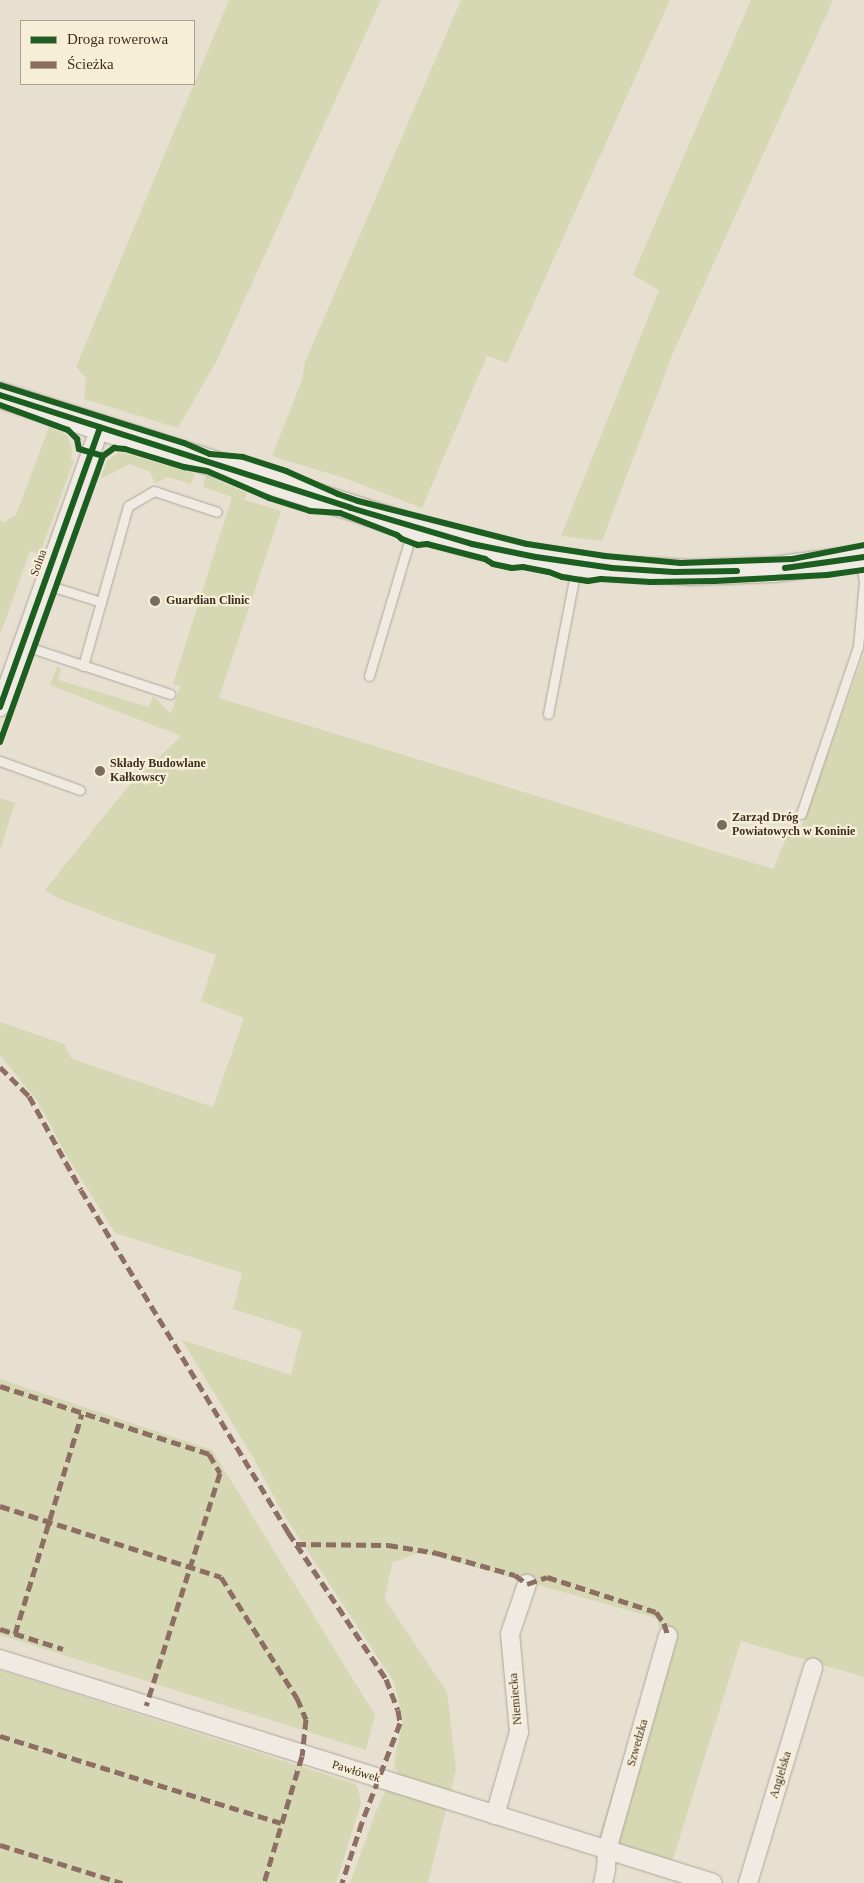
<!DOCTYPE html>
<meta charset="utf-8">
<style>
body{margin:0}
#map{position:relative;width:864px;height:1883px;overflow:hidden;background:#e7e0d1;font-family:"Times New Roman",serif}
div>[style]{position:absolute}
.green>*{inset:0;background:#d6d7b3}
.roads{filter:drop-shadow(0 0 1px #ada599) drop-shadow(0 0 1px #ada599)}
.lane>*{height:9px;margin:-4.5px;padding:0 4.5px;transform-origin:4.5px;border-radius:4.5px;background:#efebe3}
.street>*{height:18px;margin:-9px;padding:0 9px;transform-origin:9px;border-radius:9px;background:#efebe3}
.secondary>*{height:25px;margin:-12.5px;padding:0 12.5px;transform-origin:12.5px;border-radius:12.5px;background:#efebe3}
.quiet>*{height:5px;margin-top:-2.5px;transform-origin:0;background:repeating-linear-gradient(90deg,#8d6e63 0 10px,transparent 0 15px)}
.cycleway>*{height:6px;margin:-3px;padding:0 3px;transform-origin:3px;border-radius:3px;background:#1b5e20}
.dots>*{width:14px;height:14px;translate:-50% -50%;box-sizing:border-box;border:2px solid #f7eed8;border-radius:50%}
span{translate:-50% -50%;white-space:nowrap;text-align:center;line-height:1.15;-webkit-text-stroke:4.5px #f7eed8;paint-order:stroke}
.street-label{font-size:12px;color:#3d2e20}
.poi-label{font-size:12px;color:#3d2e20;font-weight:700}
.left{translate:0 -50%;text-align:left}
.legend{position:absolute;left:20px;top:20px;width:175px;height:65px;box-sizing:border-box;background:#f7eed8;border:1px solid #ada18e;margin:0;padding:6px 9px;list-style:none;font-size:15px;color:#3d2e20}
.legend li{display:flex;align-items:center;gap:10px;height:25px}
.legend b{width:25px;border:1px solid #ada18e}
</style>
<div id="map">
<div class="green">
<i style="clip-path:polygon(229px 0,381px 0,216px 362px,178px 428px,84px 399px,86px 378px,76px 367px)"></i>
<i style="clip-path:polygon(461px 0,670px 0,507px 363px,487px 356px,422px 508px,347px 479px,272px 456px,302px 380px,305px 362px)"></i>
<i style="clip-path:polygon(751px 0,833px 0,673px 353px,602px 541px,561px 536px,659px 290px,633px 275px)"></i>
<i style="clip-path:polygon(49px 427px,67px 435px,72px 448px,71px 459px,74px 460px,41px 551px,38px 554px,30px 551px,0 635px,0 520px,4px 522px,16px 515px)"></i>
<i style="clip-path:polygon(124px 453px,195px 474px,191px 484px,168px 477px,155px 483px,150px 472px,130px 464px,100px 479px,107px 461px,117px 454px)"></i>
<i style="clip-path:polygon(206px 476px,247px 493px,245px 499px,238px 498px,281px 511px,219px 698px,773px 869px,789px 832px,798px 836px,864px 654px,864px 1677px,741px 1641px,672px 1862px,599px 1836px,662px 1633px,656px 1618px,420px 1552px,392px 1563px,385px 1599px,447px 1692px,456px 1769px,449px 1797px,398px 1778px,394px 1762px,403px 1720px,394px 1682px,282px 1512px,254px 1459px,182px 1340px,291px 1375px,302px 1331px,233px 1309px,242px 1273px,115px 1233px,66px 1155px,38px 1102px,0 1055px,0 1022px,64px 1044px,72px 1059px,213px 1107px,244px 1018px,201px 1001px,216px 955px,115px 920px,58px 898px,45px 890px,125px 790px,181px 736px,50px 685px,57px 666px,61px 668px,58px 680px,149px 707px,153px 696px,171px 714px,180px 686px,173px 684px,232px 497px,203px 487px)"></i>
<i style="clip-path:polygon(0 798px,15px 803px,0 850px)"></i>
<i style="clip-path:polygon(0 1379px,212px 1450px,375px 1715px,366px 1750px,0 1635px)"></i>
<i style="clip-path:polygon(0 1670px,355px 1784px,358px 1788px,361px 1804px,336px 1883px,0 1883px)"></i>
<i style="clip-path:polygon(386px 1789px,393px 1789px,447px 1806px,428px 1883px,350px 1883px,375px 1814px)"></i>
</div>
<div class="roads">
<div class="lane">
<i style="left:44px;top:584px;width:60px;rotate:17.5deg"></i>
<i style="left:22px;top:645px;width:156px;rotate:18.3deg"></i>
<i style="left:83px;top:666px;width:166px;rotate:-74.3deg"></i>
<i style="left:128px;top:506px;width:30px;rotate:-30deg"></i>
<i style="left:154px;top:491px;width:66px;rotate:18.4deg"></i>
<i style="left:369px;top:676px;width:154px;rotate:-73.4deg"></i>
<i style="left:548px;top:714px;width:153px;rotate:-79.1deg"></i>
<i style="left:0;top:761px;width:85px;rotate:19.9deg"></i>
<i style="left:801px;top:814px;width:176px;rotate:-71.2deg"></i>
<i style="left:858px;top:647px;width:66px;rotate:-84.8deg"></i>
<i style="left:864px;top:581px;width:21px;rotate:-101deg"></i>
</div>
<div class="street">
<i style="left:0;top:707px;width:297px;rotate:-70.3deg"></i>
<i style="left:0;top:1659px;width:747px;rotate:17.44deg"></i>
<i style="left:495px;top:1815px;width:86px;rotate:-73.9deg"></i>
<i style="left:519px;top:1732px;width:98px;rotate:-95.2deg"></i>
<i style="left:510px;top:1634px;width:53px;rotate:-71.2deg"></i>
<i style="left:603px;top:1883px;width:13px;rotate:-77deg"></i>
<i style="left:606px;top:1870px;width:20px;rotate:-87deg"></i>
<i style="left:607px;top:1850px;width:223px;rotate:-74.1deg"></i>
<i style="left:748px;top:1883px;width:225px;rotate:-73.2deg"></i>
</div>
<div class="secondary">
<i style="left:0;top:395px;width:434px;rotate:17.7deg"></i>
<i style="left:413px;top:527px;width:61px;rotate:16.1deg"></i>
<i style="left:472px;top:544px;width:65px;rotate:11.5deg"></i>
<i style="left:536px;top:557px;width:77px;rotate:8.2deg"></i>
<i style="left:612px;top:568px;width:79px;rotate:2.9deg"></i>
<i style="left:691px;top:572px;width:82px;rotate:-2.1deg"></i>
<i style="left:773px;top:569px;width:92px;rotate:-7.5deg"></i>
</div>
</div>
<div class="quiet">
<i style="left:0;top:1067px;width:41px;rotate:45deg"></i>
<i style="left:29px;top:1096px;width:107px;rotate:61deg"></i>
<i style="left:81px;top:1190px;width:400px;rotate:58.8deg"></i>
<i style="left:288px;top:1532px;width:177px;rotate:56.3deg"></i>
<i style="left:386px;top:1679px;width:33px;rotate:69deg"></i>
<i style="left:398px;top:1710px;width:13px;rotate:81deg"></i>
<i style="left:400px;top:1723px;width:106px;rotate:111deg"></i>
<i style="left:362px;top:1822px;width:64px;rotate:108.2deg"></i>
<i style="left:0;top:1386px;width:220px;rotate:18deg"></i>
<i style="left:209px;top:1454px;width:22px;rotate:60deg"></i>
<i style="left:220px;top:1473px;width:244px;rotate:107.6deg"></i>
<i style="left:0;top:1506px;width:232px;rotate:17.8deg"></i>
<i style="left:221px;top:1577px;width:143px;rotate:57.9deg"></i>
<i style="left:297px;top:1698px;width:23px;rotate:67deg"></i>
<i style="left:306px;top:1719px;width:37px;rotate:96deg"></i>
<i style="left:302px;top:1756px;width:133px;rotate:106.7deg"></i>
<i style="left:296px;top:1544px;width:92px;rotate:0.6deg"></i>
<i style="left:388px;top:1545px;width:50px;rotate:9.3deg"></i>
<i style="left:437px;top:1553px;width:81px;rotate:15.8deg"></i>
<i style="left:515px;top:1575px;width:15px;rotate:37deg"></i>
<i style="left:527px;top:1584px;width:21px;rotate:-19deg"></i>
<i style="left:547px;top:1577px;width:114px;rotate:17.8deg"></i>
<i style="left:656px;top:1612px;width:14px;rotate:54deg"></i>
<i style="left:664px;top:1623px;width:14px;rotate:73deg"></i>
<i style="left:0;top:1629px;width:66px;rotate:17.6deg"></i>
<i style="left:15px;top:1634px;width:230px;rotate:-73.1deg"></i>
<i style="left:0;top:1736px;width:294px;rotate:17.2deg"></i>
<i style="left:0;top:1845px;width:128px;rotate:17.3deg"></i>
</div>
<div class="cycleway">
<i style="left:0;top:385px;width:193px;rotate:17.5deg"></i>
<i style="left:184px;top:443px;width:28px;rotate:23deg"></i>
<i style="left:210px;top:454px;width:33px;rotate:5deg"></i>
<i style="left:243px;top:457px;width:45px;rotate:18deg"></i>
<i style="left:286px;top:471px;width:57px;rotate:23.9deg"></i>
<i style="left:338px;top:494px;width:21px;rotate:19deg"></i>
<i style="left:358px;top:501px;width:174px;rotate:14.3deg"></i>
<i style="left:527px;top:544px;width:79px;rotate:8.7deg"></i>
<i style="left:605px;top:556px;width:76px;rotate:5.3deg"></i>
<i style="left:681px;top:563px;width:111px;rotate:-2.1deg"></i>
<i style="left:792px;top:559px;width:73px;rotate:-11deg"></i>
<i style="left:0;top:395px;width:369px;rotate:17.8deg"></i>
<i style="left:351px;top:508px;width:126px;rotate:16.6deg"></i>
<i style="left:472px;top:544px;width:65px;rotate:11.5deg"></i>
<i style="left:536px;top:557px;width:77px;rotate:8.2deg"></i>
<i style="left:612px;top:568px;width:62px;rotate:3.7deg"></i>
<i style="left:674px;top:572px;width:63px;rotate:-0.9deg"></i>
<i style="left:0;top:405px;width:72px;rotate:20.2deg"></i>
<i style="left:68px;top:430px;width:13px;rotate:45deg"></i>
<i style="left:77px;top:439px;width:10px;rotate:79deg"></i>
<i style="left:79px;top:449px;width:25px;rotate:16deg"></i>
<i style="left:103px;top:456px;width:14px;rotate:-36deg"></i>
<i style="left:114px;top:448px;width:11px;rotate:5deg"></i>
<i style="left:125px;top:449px;width:62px;rotate:17deg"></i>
<i style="left:184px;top:467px;width:23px;rotate:10deg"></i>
<i style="left:207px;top:471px;width:68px;rotate:23.5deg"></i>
<i style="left:269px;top:498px;width:43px;rotate:17.6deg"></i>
<i style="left:310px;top:511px;width:30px;rotate:4deg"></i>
<i style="left:340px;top:513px;width:61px;rotate:21.1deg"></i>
<i style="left:397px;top:535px;width:6px;rotate:39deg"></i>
<i style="left:402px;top:539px;width:17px;rotate:21deg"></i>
<i style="left:418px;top:545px;width:9px;rotate:-6deg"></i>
<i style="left:427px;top:544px;width:60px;rotate:14.5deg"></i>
<i style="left:485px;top:559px;width:9px;rotate:32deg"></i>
<i style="left:493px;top:564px;width:19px;rotate:12deg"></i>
<i style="left:512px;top:568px;width:11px;rotate:-5deg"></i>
<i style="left:523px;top:567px;width:26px;rotate:11deg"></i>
<i style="left:549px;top:572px;width:14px;rotate:21deg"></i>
<i style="left:562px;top:577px;width:26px;rotate:9deg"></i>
<i style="left:588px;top:581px;width:13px;rotate:-9deg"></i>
<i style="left:601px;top:579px;width:50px;rotate:3.4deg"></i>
<i style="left:651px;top:582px;width:64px;rotate:-0.9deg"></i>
<i style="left:715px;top:581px;width:112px;rotate:-3.1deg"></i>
<i style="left:827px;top:575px;width:37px;rotate:-8deg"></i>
<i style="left:785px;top:568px;width:80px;rotate:-7.9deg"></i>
<i style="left:0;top:707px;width:297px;rotate:-70.3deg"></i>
<i style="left:0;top:742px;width:304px;rotate:-70.2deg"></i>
</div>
<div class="dots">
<i style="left:155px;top:601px;background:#786c5e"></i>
<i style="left:100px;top:771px;background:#786c5e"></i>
<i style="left:722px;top:825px;background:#786c5e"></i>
</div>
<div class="street-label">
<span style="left:39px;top:563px;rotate:-70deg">Solna</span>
<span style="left:516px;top:1699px;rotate:-95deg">Niemiecka</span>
<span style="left:638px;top:1743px;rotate:-74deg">Szwedzka</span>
<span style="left:356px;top:1772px;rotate:17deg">Pawłówek</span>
<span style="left:781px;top:1775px;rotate:-73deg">Angielska</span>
</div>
<div class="poi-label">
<span class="left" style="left:166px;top:601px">Guardian Clinic</span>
<span class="left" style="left:110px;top:771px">Składy Budowlane<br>Kałkowscy</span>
<span class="left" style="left:732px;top:825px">Zarząd Dróg<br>Powiatowych w Koninie</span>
</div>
<ul class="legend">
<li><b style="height:6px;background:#1b5e20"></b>Droga rowerowa</li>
<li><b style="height:6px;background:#8d6e63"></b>Ścieżka</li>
</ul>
</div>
